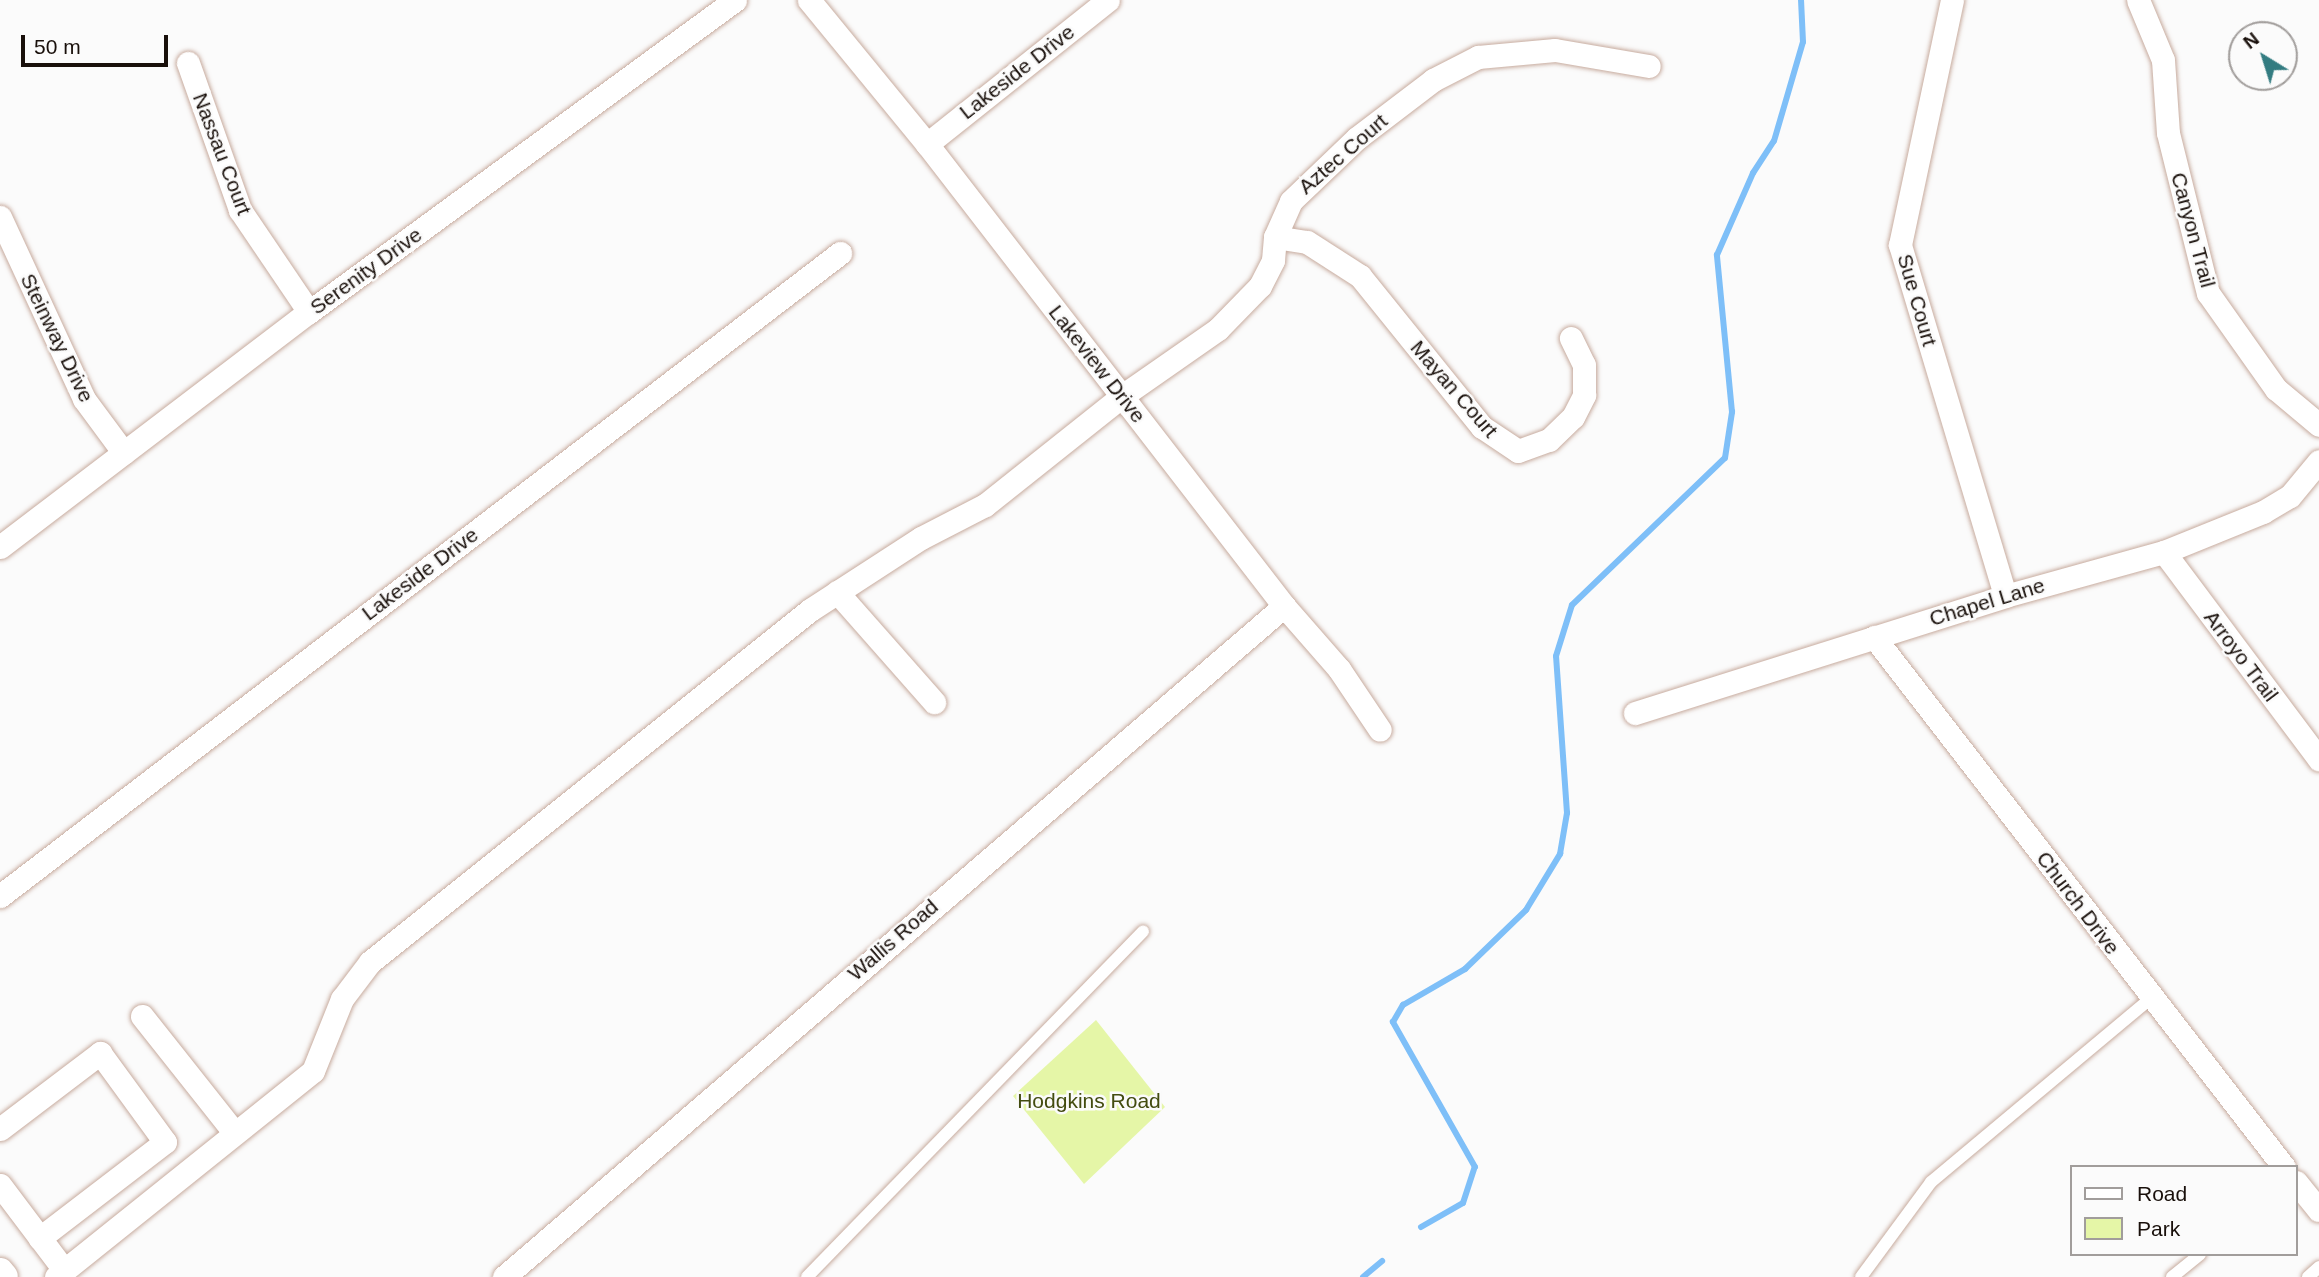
<!DOCTYPE html>
<style>
body{margin:0}
#map{position:relative;width:2319px;height:1277px;overflow:hidden;background:#fbfbfb;font-family:Arial,sans-serif}
div>[style]{position:absolute}
.green>*{inset:0;background:#e5f6a7}
.stream>*{height:6px;margin:-3px;padding:0 3px;transform-origin:3px;border-radius:3px;background:#7ebff8}
.roads{filter:drop-shadow(0 0 2px #c7ab9e) drop-shadow(0 0 2px #c7ab9e)}
.service>*{height:12px;margin:-6px;padding:0 6px;transform-origin:6px;border-radius:6px;background:#fff}
.minor>*{height:23px;margin:-11.5px;padding:0 11.5px;transform-origin:11.5px;border-radius:11.5px;background:#fff}
.tertiary>*{height:28px;margin:-14px;padding:0 14px;transform-origin:14px;border-radius:14px;background:#fff}
span{translate:-50% -50%;white-space:nowrap;text-align:center;line-height:1.15;-webkit-text-stroke:5px #fbfbfb;paint-order:stroke}
.street-label{font-size:21px;color:#19100b}
.park-label{font-size:21px;color:#434c10}
.legend{position:absolute;left:2070px;top:1165px;width:228px;height:91px;box-sizing:border-box;background:#fbfbfb;border:2px solid #a19d9b;margin:0;padding:9px 12px;list-style:none;font-size:21px;color:#19100b}
.legend li{display:flex;align-items:center;gap:14px;height:35px}
.legend b{width:35px;border:2px solid #a19d9b}
.north{position:absolute;left:2228px;top:21px;width:70px;height:70px;box-sizing:border-box;background:#fbfbfb;border:2px solid #a19d9b;border-radius:50%;rotate:322deg;font-size:19px;font-weight:700;line-height:28px;text-align:center;color:#19100b}
.north::after{content:'';display:block;margin:auto;width:24px;height:32px;background:#337c81;clip-path:polygon(50% 0,100% 100%,50% 72%,0 100%)}
.scale{position:absolute;left:21px;top:35px;width:147px;height:32px;box-sizing:border-box;border:4px solid #19100b;border-top:0;padding-left:9px;font-size:21px;line-height:24px;white-space:nowrap;color:#19100b;-webkit-text-stroke:5px #fbfbfb;paint-order:stroke}
</style>
<div id="map">
<div class="green">
<i style="clip-path:polygon(1096px 1020px,1165px 1107px,1084px 1184px,1013px 1096px)"></i>
</div>
<div class="stream">
<i style="left:1421px;top:1227px;width:48px;rotate:-29.7deg"></i>
<i style="left:1463px;top:1203px;width:38px;rotate:-72deg"></i>
<i style="left:1475px;top:1167px;width:167px;rotate:-119.5deg"></i>
<i style="left:1393px;top:1022px;width:20px;rotate:-60deg"></i>
<i style="left:1403px;top:1005px;width:72px;rotate:-30.1deg"></i>
<i style="left:1465px;top:969px;width:85px;rotate:-44deg"></i>
<i style="left:1526px;top:910px;width:66px;rotate:-58.7deg"></i>
<i style="left:1560px;top:854px;width:42px;rotate:-80.3deg"></i>
<i style="left:1567px;top:813px;width:157px;rotate:-94deg"></i>
<i style="left:1556px;top:656px;width:53px;rotate:-72.6deg"></i>
<i style="left:1572px;top:605px;width:212px;rotate:-43.9deg"></i>
<i style="left:1725px;top:458px;width:47px;rotate:-81.3deg"></i>
<i style="left:1732px;top:412px;width:158px;rotate:-95.5deg"></i>
<i style="left:1717px;top:255px;width:90px;rotate:-66.3deg"></i>
<i style="left:1753px;top:173px;width:38px;rotate:-57deg"></i>
<i style="left:1774px;top:141px;width:103px;rotate:-73.7deg"></i>
<i style="left:1803px;top:42px;width:42px;rotate:-92.7deg"></i>
<i style="left:1363px;top:1277px;width:25px;rotate:-40deg"></i>
</div>
<div class="roads">
<div class="service">
<i style="left:807px;top:1277px;width:482px;rotate:-45.8deg"></i>
<i style="left:1861px;top:1277px;width:118px;rotate:-53.6deg"></i>
<i style="left:1931px;top:1182px;width:287px;rotate:-39.9deg"></i>
<i style="left:2172px;top:1277px;width:36px;rotate:-39deg"></i>
<i style="left:2308px;top:1277px;width:15px;rotate:-42deg"></i>
</div>
<div class="minor">
<i style="left:809px;top:0;width:186px;rotate:50.7deg"></i>
<i style="left:927px;top:144px;width:584px;rotate:52.31deg"></i>
<i style="left:1284px;top:606px;width:84px;rotate:48.9deg"></i>
<i style="left:1339px;top:669px;width:73px;rotate:56.1deg"></i>
<i style="left:1952px;top:0;width:250px;rotate:102deg"></i>
<i style="left:1900px;top:245px;width:366px;rotate:73.3deg"></i>
<i style="left:2138px;top:0;width:65px;rotate:67.4deg"></i>
<i style="left:2163px;top:60px;width:73px;rotate:86.1deg"></i>
<i style="left:2168px;top:133px;width:165px;rotate:76deg"></i>
<i style="left:2208px;top:293px;width:118px;rotate:54.7deg"></i>
<i style="left:2276px;top:389px;width:56px;rotate:39.9deg"></i>
<i style="left:188px;top:63px;width:156px;rotate:70.5deg"></i>
<i style="left:240px;top:210px;width:123px;rotate:55.9deg"></i>
<i style="left:927px;top:144px;width:231px;rotate:-38.5deg"></i>
<i style="left:0;top:217px;width:200px;rotate:65.2deg"></i>
<i style="left:84px;top:399px;width:67px;rotate:53.5deg"></i>
<i style="left:1275px;top:237px;width:32px;rotate:9deg"></i>
<i style="left:1307px;top:242px;width:63px;rotate:32.7deg"></i>
<i style="left:1360px;top:276px;width:194px;rotate:51.1deg"></i>
<i style="left:1482px;top:427px;width:43px;rotate:33.7deg"></i>
<i style="left:1518px;top:451px;width:33px;rotate:-20deg"></i>
<i style="left:1549px;top:440px;width:33px;rotate:-44deg"></i>
<i style="left:1573px;top:417px;width:25px;rotate:-63deg"></i>
<i style="left:1584px;top:395px;width:30px;rotate:-90deg"></i>
<i style="left:1584px;top:365px;width:30px;rotate:-116deg"></i>
<i style="left:0;top:547px;width:388px;rotate:-37.3deg"></i>
<i style="left:309px;top:312px;width:528px;rotate:-36.22deg"></i>
<i style="left:2164px;top:552px;width:259px;rotate:53.2deg"></i>
<i style="left:837px;top:592px;width:147px;rotate:48.6deg"></i>
<i style="left:1874px;top:637px;width:670px;rotate:52.28deg"></i>
<i style="left:1635px;top:713px;width:388px;rotate:-17.5deg"></i>
<i style="left:2005px;top:596px;width:165px;rotate:-15.5deg"></i>
<i style="left:2164px;top:552px;width:107px;rotate:-22deg"></i>
<i style="left:2263px;top:512px;width:31px;rotate:-31deg"></i>
<i style="left:2290px;top:496px;width:45px;rotate:-50.4deg"></i>
<i style="left:0;top:896px;width:1058px;rotate:-37.43deg"></i>
<i style="left:142px;top:1016px;width:148px;rotate:51.6deg"></i>
<i style="left:0;top:1129px;width:126px;rotate:-37.2deg"></i>
<i style="left:100px;top:1053px;width:110px;rotate:53.9deg"></i>
<i style="left:165px;top:1142px;width:158px;rotate:142.5deg"></i>
<i style="left:2296px;top:1182px;width:36px;rotate:51deg"></i>
<i style="left:0;top:1185px;width:106px;rotate:53deg"></i>
<i style="left:56px;top:1277px;width:329px;rotate:-38.7deg"></i>
<i style="left:313px;top:1071px;width:78px;rotate:-68.1deg"></i>
<i style="left:342px;top:999px;width:46px;rotate:-52.9deg"></i>
<i style="left:370px;top:962px;width:563px;rotate:-38.66deg"></i>
<i style="left:810px;top:610px;width:132px;rotate:-33deg"></i>
<i style="left:921px;top:538px;width:72px;rotate:-27.3deg"></i>
<i style="left:985px;top:505px;width:175px;rotate:-38.5deg"></i>
<i style="left:1122px;top:396px;width:117px;rotate:-34.9deg"></i>
<i style="left:1218px;top:329px;width:60px;rotate:-45.7deg"></i>
<i style="left:1260px;top:286px;width:29px;rotate:-63deg"></i>
<i style="left:1273px;top:260px;width:23px;rotate:-85deg"></i>
<i style="left:1275px;top:237px;width:39px;rotate:-66deg"></i>
<i style="left:1291px;top:201px;width:91px;rotate:-43.7deg"></i>
<i style="left:1357px;top:138px;width:96px;rotate:-37.3deg"></i>
<i style="left:1433px;top:80px;width:51px;rotate:-27.1deg"></i>
<i style="left:1478px;top:57px;width:77px;rotate:-5.2deg"></i>
<i style="left:1555px;top:50px;width:95px;rotate:9.7deg"></i>
<i style="left:504px;top:1277px;width:1029px;rotate:-40.7deg"></i>
</div>
<div class="tertiary">
<i style="left:0;top:1272px;width:6px;rotate:51deg"></i>
</div>
</div>
<div class="street-label">
<span style="left:1017px;top:72px;rotate:-38deg">Lakeside Drive</span>
<span style="left:222px;top:154px;rotate:69deg">Nassau Court</span>
<span style="left:1343px;top:154px;rotate:-41deg">Aztec Court</span>
<span style="left:2193px;top:230px;rotate:75deg">Canyon Trail</span>
<span style="left:366px;top:271px;rotate:-36deg">Serenity Drive</span>
<span style="left:1917px;top:300px;rotate:74deg">Sue Court</span>
<span style="left:57px;top:338px;rotate:64deg">Steinway Drive</span>
<span style="left:1097px;top:364px;rotate:52deg">Lakeview Drive</span>
<span style="left:1454px;top:389px;rotate:49deg">Mayan Court</span>
<span style="left:420px;top:574px;rotate:-37deg">Lakeside Drive</span>
<span style="left:1987px;top:602px;rotate:-17deg">Chapel Lane</span>
<span style="left:2241px;top:656px;rotate:53deg">Arroyo Trail</span>
<span style="left:2078px;top:903px;rotate:53deg">Church Drive</span>
<span style="left:893px;top:940px;rotate:-41deg">Wallis Road</span>
</div>
<div class="park-label">
<span style="left:1089px;top:1101px">Hodgkins Road</span>
</div>
<ul class="legend">
<li><b style="height:9px;background:#fff"></b>Road</li>
<li><b style="height:19px;background:#e5f6a7"></b>Park</li>
</ul>
<div class="north">N</div>
<div class="scale">50 m</div>
</div>
